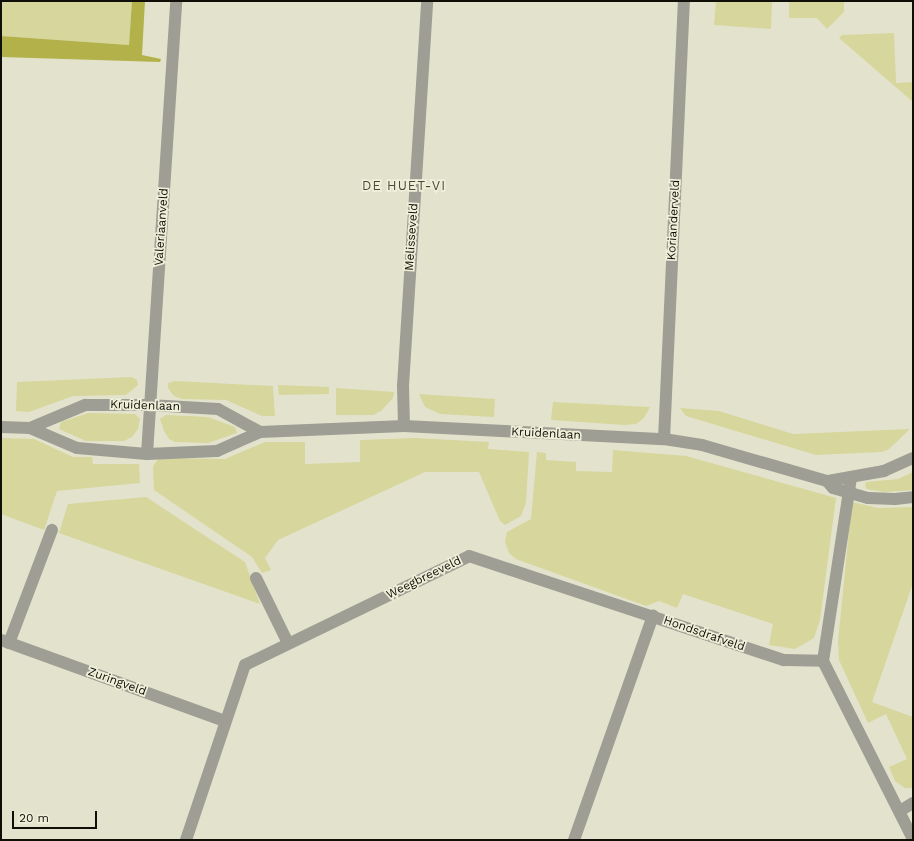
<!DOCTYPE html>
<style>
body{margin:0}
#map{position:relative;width:914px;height:841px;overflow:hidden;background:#e3e3cd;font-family:"Work Sans",sans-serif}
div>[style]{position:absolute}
.green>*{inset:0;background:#d6d69d}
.forest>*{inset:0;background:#b3b14a}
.minor>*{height:12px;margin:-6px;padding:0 6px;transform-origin:6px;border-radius:6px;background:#9e9e95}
span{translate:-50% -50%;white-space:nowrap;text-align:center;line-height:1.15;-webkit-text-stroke:3.5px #f0f0da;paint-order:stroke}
.street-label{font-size:12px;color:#0f0f08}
.neighbourhood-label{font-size:13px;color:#494937;letter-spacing:1px}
.frame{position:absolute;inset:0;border:2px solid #0f0f08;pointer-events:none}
.scale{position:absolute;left:12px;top:811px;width:85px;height:18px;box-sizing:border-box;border:2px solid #0f0f08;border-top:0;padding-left:5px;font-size:12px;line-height:14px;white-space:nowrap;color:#0f0f08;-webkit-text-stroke:3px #f0f0da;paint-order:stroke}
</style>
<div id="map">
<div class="green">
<i style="clip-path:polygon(1px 1px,132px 1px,129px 45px,1px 36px)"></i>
<i style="clip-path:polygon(716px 1px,772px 1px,771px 29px,714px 25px)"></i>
<i style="clip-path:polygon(789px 1px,844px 1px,844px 12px,827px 29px,817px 18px,789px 18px)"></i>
<i style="clip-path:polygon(894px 33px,896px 83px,913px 82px,913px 102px,839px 38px,842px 35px)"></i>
<i style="clip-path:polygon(132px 377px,137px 380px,138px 385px,126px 395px,73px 396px,29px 412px,16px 411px,17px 382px)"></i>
<i style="clip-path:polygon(175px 381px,273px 386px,275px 416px,262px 416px,226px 400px,182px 399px,174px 396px,168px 388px,168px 383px)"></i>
<i style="clip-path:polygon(278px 385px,329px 387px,329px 394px,279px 395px)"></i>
<i style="clip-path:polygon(336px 388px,394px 392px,393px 398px,381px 411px,373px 415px,336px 415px)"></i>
<i style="clip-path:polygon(419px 394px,495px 399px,494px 417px,440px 414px,425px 407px)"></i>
<i style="clip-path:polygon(553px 402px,650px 407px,644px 418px,636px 424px,625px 425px,551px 420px)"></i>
<i style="clip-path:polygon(680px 408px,719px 411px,793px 434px,910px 429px,889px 449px,882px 452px,816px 455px,686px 416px)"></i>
<i style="clip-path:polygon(88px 413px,135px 414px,140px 419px,138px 429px,132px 437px,124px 441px,86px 441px,59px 429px,61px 422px)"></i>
<i style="clip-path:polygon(166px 415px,208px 417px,235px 427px,237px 433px,208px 443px,175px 442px,169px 439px,164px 431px,160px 419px)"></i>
<i style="clip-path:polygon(1px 438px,34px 439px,73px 457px,92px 457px,93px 464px,139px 464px,140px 483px,57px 491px,44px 530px,1px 514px)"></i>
<i style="clip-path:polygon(415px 438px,489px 442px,488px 449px,529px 452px,526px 503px,521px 516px,505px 525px,500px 521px,479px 472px,425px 472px,278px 540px,265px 558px,271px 570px,262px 573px,252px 557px,154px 490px,153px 466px,159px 458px,225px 459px,265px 442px,305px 442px,305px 464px,360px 462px,360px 440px)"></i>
<i style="clip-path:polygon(613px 450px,686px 456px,836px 498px,820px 620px,814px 638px,795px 649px,769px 645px,773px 624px,683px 594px,677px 608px,659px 601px,646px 606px,516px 559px,509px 553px,505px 542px,507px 532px,531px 519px,537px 452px,546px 453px,546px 460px,576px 462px,576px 471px,612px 472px)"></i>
<i style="clip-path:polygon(913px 472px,913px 490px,884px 492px,867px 489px,865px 486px,866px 482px,898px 479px)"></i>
<i style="clip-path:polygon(146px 497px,245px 562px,260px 604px,59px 533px,68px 504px)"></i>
<i style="clip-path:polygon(852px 502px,878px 508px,913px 507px,913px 583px,872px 702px,913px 717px,913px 788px,905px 788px,895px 781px,889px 767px,907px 759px,886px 714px,868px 723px,839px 660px,838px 641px)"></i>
</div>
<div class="forest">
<i style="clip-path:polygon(132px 1px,145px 1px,142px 55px,161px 59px,160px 62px,1px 57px,1px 36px,129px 45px)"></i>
</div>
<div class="minor">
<i style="left:404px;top:426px;width:40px;rotate:-91.4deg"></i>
<i style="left:403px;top:386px;width:386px;rotate:-86.4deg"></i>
<i style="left:1px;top:427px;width:29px;rotate:2deg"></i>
<i style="left:30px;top:428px;width:51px;rotate:23.1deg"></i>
<i style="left:77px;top:448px;width:70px;rotate:4.9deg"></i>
<i style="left:147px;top:454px;width:70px;rotate:-2.5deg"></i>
<i style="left:217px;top:451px;width:47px;rotate:-23.8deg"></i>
<i style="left:260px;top:432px;width:144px;rotate:-2.4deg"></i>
<i style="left:404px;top:426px;width:260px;rotate:2.9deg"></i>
<i style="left:664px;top:439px;width:38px;rotate:9deg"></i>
<i style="left:702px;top:445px;width:130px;rotate:16.1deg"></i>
<i style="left:30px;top:428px;width:60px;rotate:-22.7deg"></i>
<i style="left:85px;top:405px;width:64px"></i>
<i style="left:149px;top:405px;width:69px;rotate:3.3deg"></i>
<i style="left:218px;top:409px;width:48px;rotate:28.7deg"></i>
<i style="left:664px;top:439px;width:438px;rotate:-87.4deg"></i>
<i style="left:147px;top:454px;width:454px;rotate:-86.3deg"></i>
<i style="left:913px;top:458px;width:32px;rotate:156deg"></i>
<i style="left:884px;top:471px;width:58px;rotate:170deg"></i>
<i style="left:827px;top:481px;width:9px;rotate:49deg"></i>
<i style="left:833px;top:488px;width:36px;rotate:16deg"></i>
<i style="left:868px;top:498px;width:27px;rotate:2deg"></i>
<i style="left:895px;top:499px;width:18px;rotate:-6deg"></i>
<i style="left:256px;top:578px;width:72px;rotate:63.8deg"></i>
<i style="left:1px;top:640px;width:238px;rotate:19.9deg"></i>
<i style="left:9px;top:643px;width:121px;rotate:-69.2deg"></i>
<i style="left:823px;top:661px;width:186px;rotate:-81.3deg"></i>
<i style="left:900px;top:811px;width:15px;rotate:-32deg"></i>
<i style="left:186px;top:840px;width:185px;rotate:-71.4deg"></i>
<i style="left:245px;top:665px;width:249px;rotate:-25.9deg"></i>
<i style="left:469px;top:556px;width:332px;rotate:18.3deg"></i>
<i style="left:784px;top:660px;width:39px;rotate:1deg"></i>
<i style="left:823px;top:661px;width:199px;rotate:63.2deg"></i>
<i style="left:574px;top:840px;width:238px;rotate:-70.6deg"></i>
</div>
<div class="street-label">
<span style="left:674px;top:220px;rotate:-87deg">Korianderveld</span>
<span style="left:162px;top:227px;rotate:-86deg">Valeriaanveld</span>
<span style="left:412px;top:237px;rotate:-86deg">Melisseveld</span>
<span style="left:145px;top:406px;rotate:2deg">Kruidenlaan</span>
<span style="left:546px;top:434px;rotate:3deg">Kruidenlaan</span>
<span style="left:424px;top:578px;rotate:-26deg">Weegbreeveld</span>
<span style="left:704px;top:634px;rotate:19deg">Hondsdrafveld</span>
<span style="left:117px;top:682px;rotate:20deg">Zuringveld</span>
</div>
<div class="neighbourhood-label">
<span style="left:404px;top:186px">DE HUET-VI</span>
</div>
<div class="frame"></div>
<div class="scale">20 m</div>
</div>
